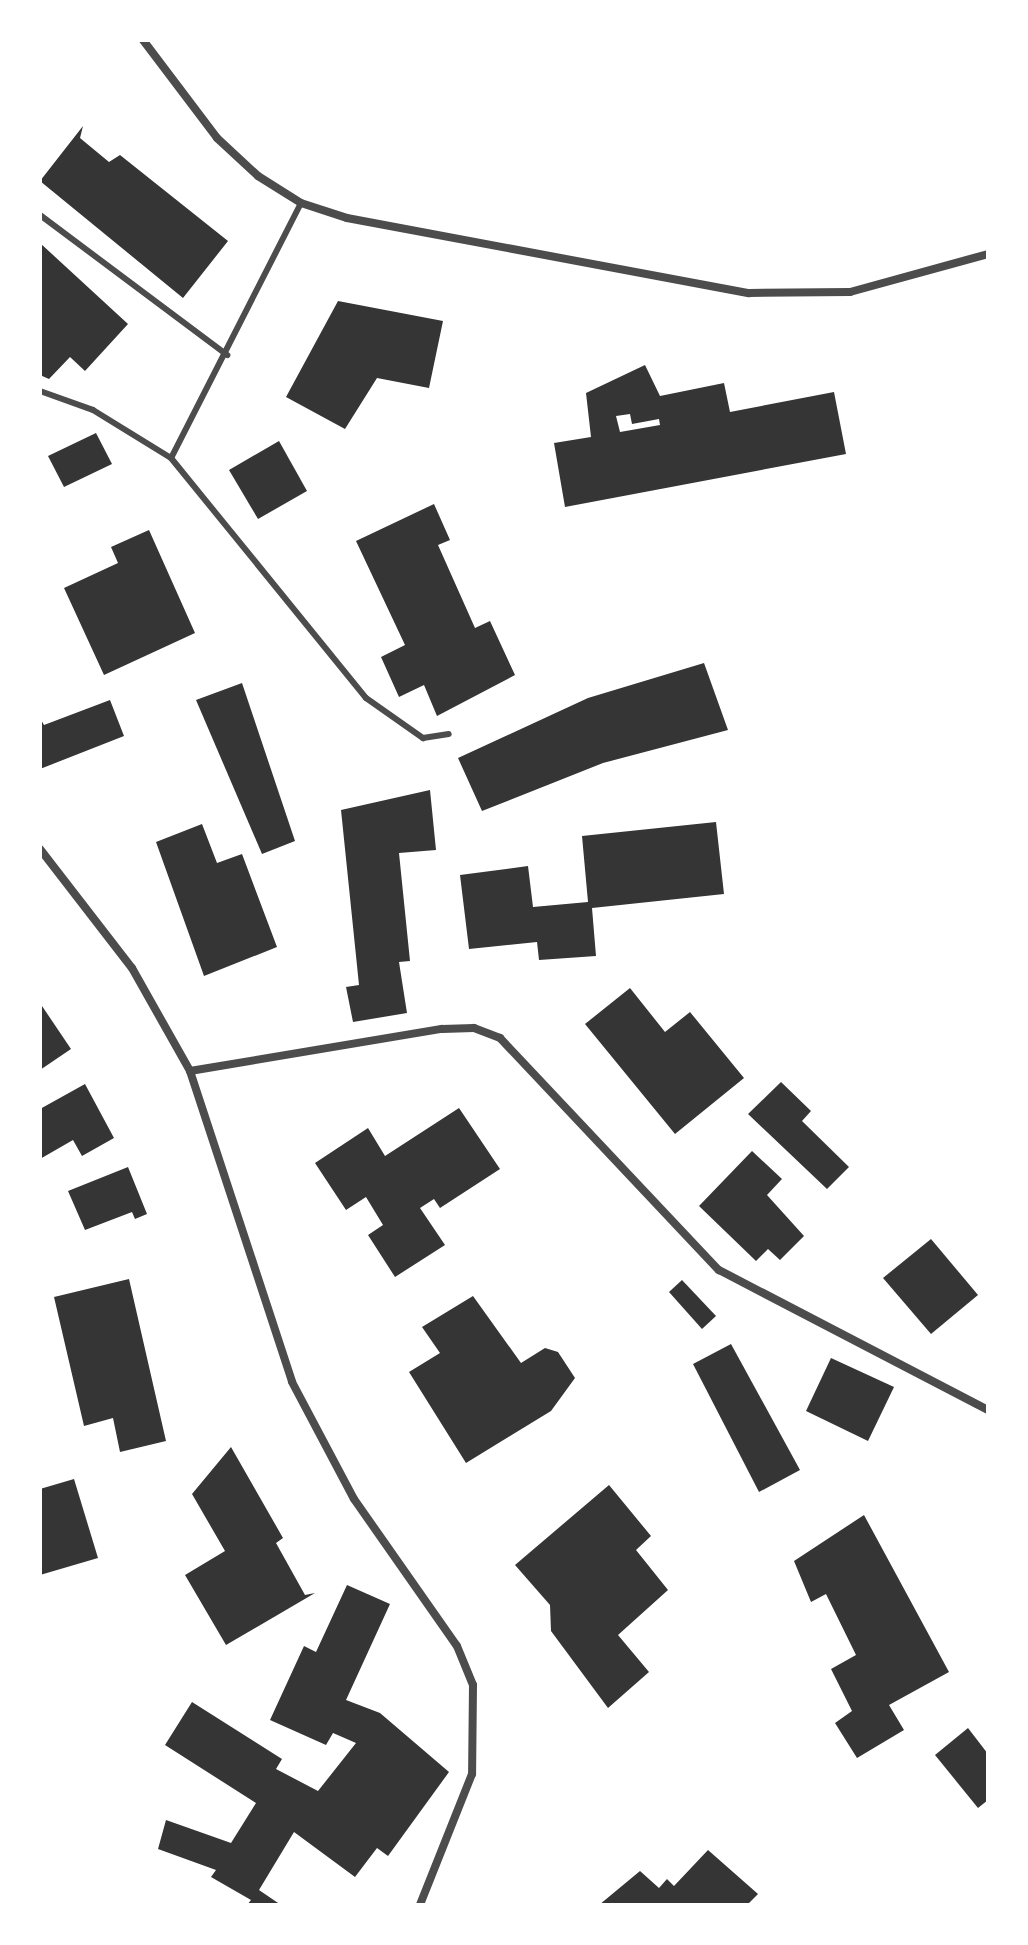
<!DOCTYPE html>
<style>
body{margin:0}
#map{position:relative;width:1028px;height:1945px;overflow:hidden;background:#fff;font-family:"Exo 2",sans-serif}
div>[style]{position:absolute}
.building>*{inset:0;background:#353535}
.service>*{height:6px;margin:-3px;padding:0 3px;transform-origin:3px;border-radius:3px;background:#4c4c4c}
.minor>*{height:8px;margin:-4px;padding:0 4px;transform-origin:4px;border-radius:4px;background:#4c4c4c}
span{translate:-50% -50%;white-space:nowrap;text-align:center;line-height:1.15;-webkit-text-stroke:7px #fff;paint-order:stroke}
.frame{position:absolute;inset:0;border:42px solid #fff;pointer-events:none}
</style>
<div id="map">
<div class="building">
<i style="clip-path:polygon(83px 126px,80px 138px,109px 162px,120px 155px,228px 241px,183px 298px,40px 181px)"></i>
<i style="clip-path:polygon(40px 243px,128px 324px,85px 371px,70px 357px,49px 379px,40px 375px)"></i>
<i style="clip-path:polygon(338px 301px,443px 321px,429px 388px,377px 378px,345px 429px,286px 397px)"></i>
<i style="clip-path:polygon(evenodd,645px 365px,660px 396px,724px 383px,730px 412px,834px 392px,846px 454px,565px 507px,554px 443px,591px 437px,586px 393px,645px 365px,630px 414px,632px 424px,659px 419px,660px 425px,620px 432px,616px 416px,630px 414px)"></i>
<i style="clip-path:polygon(96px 433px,112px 464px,64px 487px,48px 456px)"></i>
<i style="clip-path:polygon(279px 441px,307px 491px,258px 519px,229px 470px)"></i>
<i style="clip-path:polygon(434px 504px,450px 540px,438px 545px,475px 628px,490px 621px,515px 675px,437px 716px,424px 685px,399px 697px,381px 657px,405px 645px,356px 541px)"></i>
<i style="clip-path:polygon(149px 530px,195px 633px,104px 675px,64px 588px,118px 563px,111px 547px)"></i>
<i style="clip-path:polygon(704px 663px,728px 730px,603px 763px,482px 811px,458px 758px,588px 698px)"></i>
<i style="clip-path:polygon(242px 683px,295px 841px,262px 854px,196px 700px)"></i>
<i style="clip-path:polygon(110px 700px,124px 736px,40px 769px,40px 718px,44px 725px)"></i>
<i style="clip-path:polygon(430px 790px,436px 850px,399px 853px,410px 961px,399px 962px,407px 1013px,353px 1022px,346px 987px,359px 985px,341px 810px)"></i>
<i style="clip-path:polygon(716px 822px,724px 894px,592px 908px,596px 956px,539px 960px,537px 942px,469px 949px,460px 875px,528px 866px,533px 907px,588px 902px,582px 836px)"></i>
<i style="clip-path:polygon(202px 824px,217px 863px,242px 854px,277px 947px,204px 976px,156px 842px)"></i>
<i style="clip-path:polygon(630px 988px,665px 1032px,690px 1012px,744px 1078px,675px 1134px,585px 1024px)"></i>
<i style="clip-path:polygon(40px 1003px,71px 1049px,40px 1070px)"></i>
<i style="clip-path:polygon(781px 1082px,811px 1111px,802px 1121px,849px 1167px,827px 1189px,748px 1114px)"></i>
<i style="clip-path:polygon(85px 1084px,114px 1138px,82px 1156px,73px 1140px,40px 1159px,40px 1109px)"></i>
<i style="clip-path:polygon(459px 1108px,500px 1169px,440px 1208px,434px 1199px,420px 1208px,445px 1245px,395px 1277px,368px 1235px,383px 1225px,366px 1197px,346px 1210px,315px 1163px,368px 1128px,385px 1156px)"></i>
<i style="clip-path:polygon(752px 1151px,782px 1179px,767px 1195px,804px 1236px,780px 1260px,768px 1249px,756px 1261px,699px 1206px)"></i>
<i style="clip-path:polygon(128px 1167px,147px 1214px,135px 1219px,132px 1212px,85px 1230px,68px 1191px)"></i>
<i style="clip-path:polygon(931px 1239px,978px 1295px,931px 1334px,883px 1278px)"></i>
<i style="clip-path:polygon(129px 1279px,166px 1441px,120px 1452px,113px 1418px,84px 1426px,54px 1297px)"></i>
<i style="clip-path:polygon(682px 1280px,716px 1316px,702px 1329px,669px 1292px)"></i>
<i style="clip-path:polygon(473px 1296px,521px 1363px,545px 1348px,558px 1352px,575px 1378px,551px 1411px,466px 1463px,409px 1372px,440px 1353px,422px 1327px)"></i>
<i style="clip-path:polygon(731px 1344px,800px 1470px,759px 1492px,693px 1364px)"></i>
<i style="clip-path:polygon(831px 1358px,894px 1387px,868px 1441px,806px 1411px)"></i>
<i style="clip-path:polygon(231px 1447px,283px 1538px,276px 1543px,305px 1595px,315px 1593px,226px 1645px,185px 1575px,225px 1551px,192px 1494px)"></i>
<i style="clip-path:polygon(74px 1479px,98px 1558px,40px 1575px,40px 1489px)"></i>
<i style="clip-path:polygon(609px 1485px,651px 1536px,636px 1550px,668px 1590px,618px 1635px,649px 1672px,608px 1708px,551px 1631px,550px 1605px,515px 1565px)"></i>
<i style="clip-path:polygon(864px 1515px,949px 1672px,889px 1705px,904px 1730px,857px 1758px,835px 1723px,852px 1711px,831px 1669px,856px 1655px,826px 1594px,811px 1602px,794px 1561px)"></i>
<i style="clip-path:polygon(347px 1585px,390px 1604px,346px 1700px,380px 1713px,449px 1772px,388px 1856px,377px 1848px,355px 1877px,294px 1832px,259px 1890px,281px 1905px,247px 1905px,251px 1900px,211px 1877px,216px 1870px,158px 1849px,166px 1820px,231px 1843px,256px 1803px,165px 1745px,192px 1702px,282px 1759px,276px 1769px,318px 1791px,356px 1743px,333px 1733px,326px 1745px,270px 1720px,304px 1646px,316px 1652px)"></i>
<i style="clip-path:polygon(968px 1728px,988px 1754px,988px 1800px,978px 1808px,935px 1755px)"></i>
<i style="clip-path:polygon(708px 1850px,758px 1894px,747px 1905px,599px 1905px,640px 1871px,659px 1888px,667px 1879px,674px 1886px)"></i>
</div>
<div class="service">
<i style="left:301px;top:203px;width:286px;rotate:117deg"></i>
<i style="left:171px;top:458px;width:309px;rotate:50.9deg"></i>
<i style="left:366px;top:698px;width:70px;rotate:35.1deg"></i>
<i style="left:423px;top:738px;width:26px;rotate:-9deg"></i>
<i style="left:40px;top:215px;width:234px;rotate:36.8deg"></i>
<i style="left:40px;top:391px;width:56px;rotate:19.7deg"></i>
<i style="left:93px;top:410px;width:92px;rotate:31.6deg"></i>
</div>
<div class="minor">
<i style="left:143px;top:40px;width:123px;rotate:52.9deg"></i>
<i style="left:217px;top:138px;width:56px;rotate:42.8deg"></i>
<i style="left:258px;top:176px;width:51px;rotate:32.1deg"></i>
<i style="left:301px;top:203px;width:48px;rotate:18.1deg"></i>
<i style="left:347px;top:218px;width:409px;rotate:10.6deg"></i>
<i style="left:749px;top:293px;width:101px;rotate:-0.6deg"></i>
<i style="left:850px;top:292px;width:143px;rotate:-15.4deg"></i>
<i style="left:40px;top:849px;width:150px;rotate:52.3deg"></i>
<i style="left:132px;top:968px;width:118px;rotate:60.6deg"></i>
<i style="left:190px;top:1071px;width:327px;rotate:71.8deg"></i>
<i style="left:292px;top:1382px;width:132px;rotate:62.1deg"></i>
<i style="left:354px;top:1499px;width:179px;rotate:55deg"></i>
<i style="left:457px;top:1646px;width:42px;rotate:67.7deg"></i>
<i style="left:473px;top:1685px;width:89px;rotate:90.6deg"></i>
<i style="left:472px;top:1774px;width:141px;rotate:111.7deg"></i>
<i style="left:190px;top:1071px;width:255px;rotate:-9.5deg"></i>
<i style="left:442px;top:1029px;width:32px;rotate:-2deg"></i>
<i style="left:474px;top:1028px;width:28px;rotate:21deg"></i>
<i style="left:500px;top:1038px;width:319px;rotate:46.7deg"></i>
<i style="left:719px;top:1270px;width:303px;rotate:27.5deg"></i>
</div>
<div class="frame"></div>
</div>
